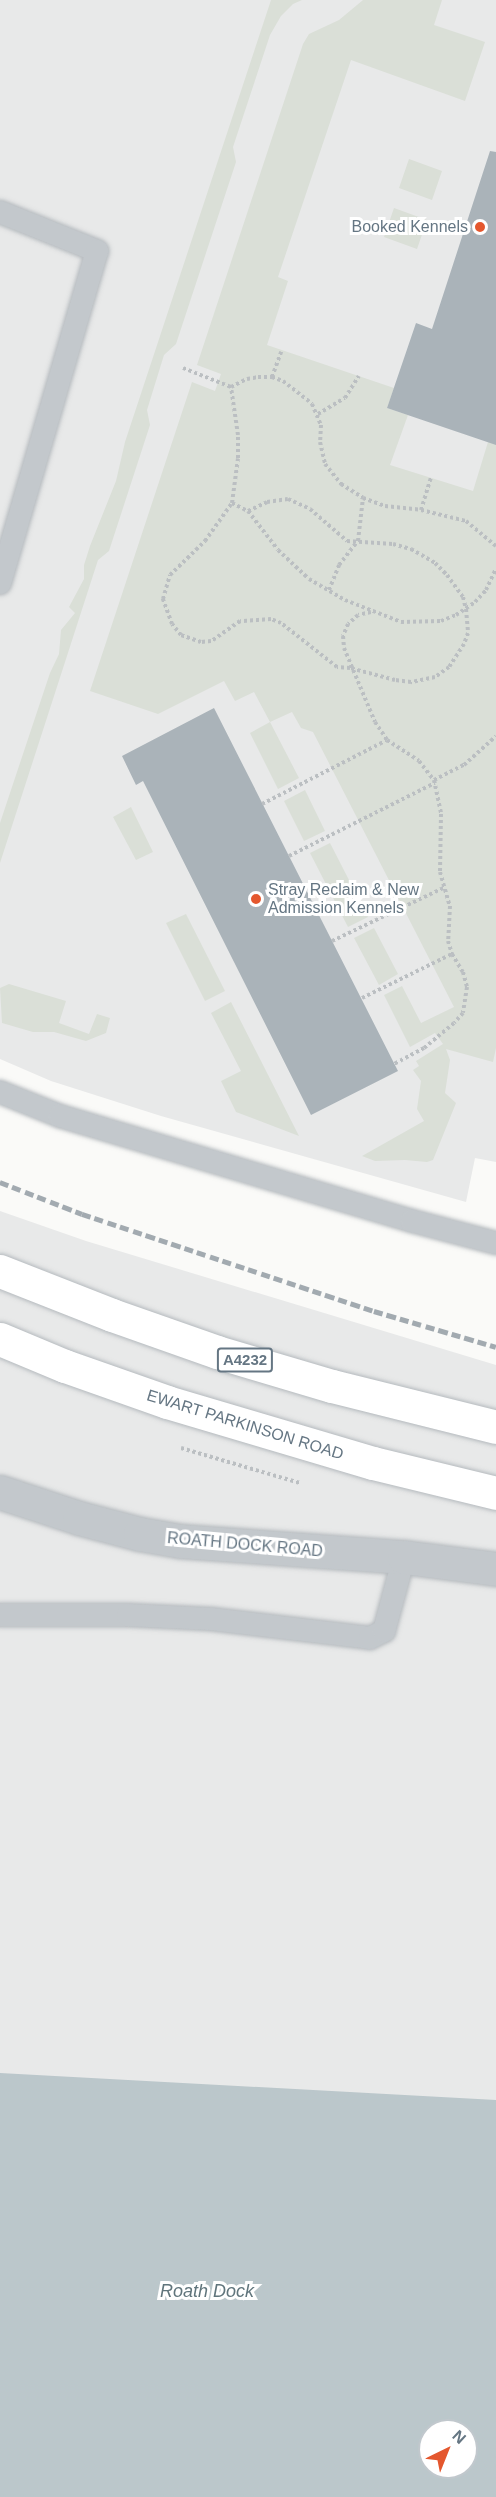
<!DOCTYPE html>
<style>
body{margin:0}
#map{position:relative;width:496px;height:2497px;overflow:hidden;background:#fafaf8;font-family:Arial,sans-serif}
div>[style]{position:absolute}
.built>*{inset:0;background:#e8e9e9}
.green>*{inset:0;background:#dadfd7}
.water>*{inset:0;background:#bbc7cb}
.building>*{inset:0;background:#aab3b9}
.path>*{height:4px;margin-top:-2px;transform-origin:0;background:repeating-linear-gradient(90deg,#bbbfc2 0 3px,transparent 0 6px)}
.roads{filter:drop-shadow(0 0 2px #b5babe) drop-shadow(0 0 2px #b5babe)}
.lane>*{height:22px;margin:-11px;padding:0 11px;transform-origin:11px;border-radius:11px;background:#c3c8cc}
.street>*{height:33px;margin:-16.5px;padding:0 16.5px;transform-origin:16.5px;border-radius:16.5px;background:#c3c8cc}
.primary>*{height:33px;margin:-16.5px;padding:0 16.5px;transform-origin:16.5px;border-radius:16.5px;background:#fff}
.rail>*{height:4.5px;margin-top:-2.25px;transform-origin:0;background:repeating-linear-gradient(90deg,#a2aab0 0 9px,transparent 0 13.5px)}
.dots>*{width:16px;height:16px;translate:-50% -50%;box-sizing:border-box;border:3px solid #fff;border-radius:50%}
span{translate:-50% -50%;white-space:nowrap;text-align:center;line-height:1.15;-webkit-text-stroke:6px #fff;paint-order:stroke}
.shield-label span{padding:2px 4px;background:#fff;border:2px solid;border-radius:4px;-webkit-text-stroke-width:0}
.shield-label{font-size:15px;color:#657683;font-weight:700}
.poi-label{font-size:16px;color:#657683}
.right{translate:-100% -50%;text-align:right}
.left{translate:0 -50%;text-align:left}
.street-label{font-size:16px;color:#657683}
.water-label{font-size:18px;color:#60757c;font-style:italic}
.north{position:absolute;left:418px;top:2419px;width:60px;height:60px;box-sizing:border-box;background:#fff;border:2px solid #c1c8cd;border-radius:50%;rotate:43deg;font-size:16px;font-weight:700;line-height:24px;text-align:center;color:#657683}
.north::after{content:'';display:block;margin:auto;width:21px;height:27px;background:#e4572e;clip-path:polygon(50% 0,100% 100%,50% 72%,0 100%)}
</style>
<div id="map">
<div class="built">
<i style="clip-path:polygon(0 0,496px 0,496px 1162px,475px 1158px,466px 1202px,161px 1116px,51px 1081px,0 1059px)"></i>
<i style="clip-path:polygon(evenodd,0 1211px,86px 1241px,496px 1365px,496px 2497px,0 2497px,0 1211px,430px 2431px,466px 2431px,466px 2467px,430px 2467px,430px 2431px)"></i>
</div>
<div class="green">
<i style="clip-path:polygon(271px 0,302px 0,293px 4px,281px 16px,270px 35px,233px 147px,236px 162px,176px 344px,164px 355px,147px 410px,150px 425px,109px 551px,98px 560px,0 863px,0 823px,50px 673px,59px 654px,61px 630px,75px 613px,69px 607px,84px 579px,84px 565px,90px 546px,116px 481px,125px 442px)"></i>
<i style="clip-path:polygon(363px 0,442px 0,434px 25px,485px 42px,465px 101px,351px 60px,278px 277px,288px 281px,267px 345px,394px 388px,387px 408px,408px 415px,390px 465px,473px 491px,488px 442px,496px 444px,496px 1048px,493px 1062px,446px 1049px,450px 1060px,445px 1093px,456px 1103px,433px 1160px,427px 1162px,405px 1160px,375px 1161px,362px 1156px,424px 1121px,417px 1109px,421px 1081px,413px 1070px,419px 1066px,416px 1061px,443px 1044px,435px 1033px,410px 1047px,384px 995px,402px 986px,421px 1023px,454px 1007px,313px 732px,301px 728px,292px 712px,270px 722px,299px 778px,278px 789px,250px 733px,270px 722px,254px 692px,235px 701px,224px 681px,158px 714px,90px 691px,192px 382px,215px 391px,221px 374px,197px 365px,303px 44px,309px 34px,339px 20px)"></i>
<i style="clip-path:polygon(409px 159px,442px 171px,432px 200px,399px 188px)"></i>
<i style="clip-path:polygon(394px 208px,427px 220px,417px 249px,384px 237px)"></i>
<i style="clip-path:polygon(305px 790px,325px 831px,304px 841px,284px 801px)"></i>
<i style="clip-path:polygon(131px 807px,153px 852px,136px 860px,113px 817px)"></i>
<i style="clip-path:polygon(330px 843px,368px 917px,348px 927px,310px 853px)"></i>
<i style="clip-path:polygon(186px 914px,225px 991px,205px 1001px,166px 923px)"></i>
<i style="clip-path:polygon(374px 928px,398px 974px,379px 985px,354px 938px)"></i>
<i style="clip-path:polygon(9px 984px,66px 1001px,59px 1023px,89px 1034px,97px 1014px,110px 1018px,106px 1033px,86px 1041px,54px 1032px,33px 1032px,2px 1023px,0 988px)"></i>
<i style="clip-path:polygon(231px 1002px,261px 1061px,299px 1136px,236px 1112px,221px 1081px,241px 1071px,211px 1013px)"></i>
</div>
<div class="water">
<i style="clip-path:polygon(evenodd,0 2073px,496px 2100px,496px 2497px,0 2497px,0 2073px,430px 2431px,466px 2431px,466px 2467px,430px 2467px,430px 2431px)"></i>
</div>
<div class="building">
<i style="clip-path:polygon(490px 151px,496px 152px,496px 445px,387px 408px,416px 323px,432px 329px)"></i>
<i style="clip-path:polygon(214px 708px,398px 1071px,311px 1115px,143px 781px,136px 785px,122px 756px)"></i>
</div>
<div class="path">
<i style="left:183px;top:368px;width:52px;rotate:21.6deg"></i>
<i style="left:272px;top:377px;width:27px;rotate:-70deg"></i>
<i style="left:318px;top:414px;width:31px;rotate:-31deg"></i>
<i style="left:345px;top:398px;width:26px;rotate:-58deg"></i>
<i style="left:232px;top:503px;width:18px;rotate:27deg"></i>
<i style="left:248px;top:511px;width:49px;rotate:52.4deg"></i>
<i style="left:278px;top:550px;width:42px;rotate:43.1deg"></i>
<i style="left:309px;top:579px;width:42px;rotate:30.3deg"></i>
<i style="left:345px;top:600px;width:60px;rotate:21.4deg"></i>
<i style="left:401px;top:622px;width:40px;rotate:-1.4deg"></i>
<i style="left:441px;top:621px;width:16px;rotate:-22deg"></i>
<i style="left:456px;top:615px;width:23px;rotate:-34deg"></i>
<i style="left:475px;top:602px;width:16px;rotate:-47deg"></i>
<i style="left:486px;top:590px;width:23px;rotate:-65deg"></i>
<i style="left:421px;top:510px;width:34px;rotate:-73deg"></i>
<i style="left:248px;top:511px;width:21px;rotate:-25deg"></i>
<i style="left:267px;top:502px;width:21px;rotate:-8deg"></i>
<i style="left:288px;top:499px;width:24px;rotate:24deg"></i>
<i style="left:310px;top:509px;width:49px;rotate:40.9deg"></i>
<i style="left:347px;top:541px;width:46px;rotate:3.7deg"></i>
<i style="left:393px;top:544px;width:19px;rotate:16deg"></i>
<i style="left:411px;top:549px;width:28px;rotate:30deg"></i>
<i style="left:435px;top:563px;width:17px;rotate:45deg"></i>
<i style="left:447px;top:575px;width:27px;rotate:54deg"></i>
<i style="left:463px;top:597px;width:12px;rotate:76deg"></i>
<i style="left:466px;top:609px;width:24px;rotate:85deg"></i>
<i style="left:468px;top:633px;width:12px;rotate:110deg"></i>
<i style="left:464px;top:644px;width:27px;rotate:123deg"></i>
<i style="left:449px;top:667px;width:17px;rotate:144deg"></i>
<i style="left:435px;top:677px;width:25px;rotate:168deg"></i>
<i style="left:411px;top:682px;width:16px;rotate:-173deg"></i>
<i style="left:395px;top:680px;width:47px;rotate:-165.1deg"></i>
<i style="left:350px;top:668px;width:13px;rotate:-176deg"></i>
<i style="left:337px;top:667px;width:71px;rotate:-141.8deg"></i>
<i style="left:281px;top:623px;width:11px;rotate:-158deg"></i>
<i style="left:271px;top:619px;width:31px;rotate:176deg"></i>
<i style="left:240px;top:621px;width:35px;rotate:145deg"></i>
<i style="left:211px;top:641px;width:10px;rotate:174deg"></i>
<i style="left:201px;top:642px;width:21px;rotate:-161deg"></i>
<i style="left:181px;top:635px;width:14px;rotate:-129deg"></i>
<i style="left:172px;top:624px;width:27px;rotate:-110deg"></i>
<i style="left:163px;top:599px;width:25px;rotate:-74deg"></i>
<i style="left:170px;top:575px;width:49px;rotate:-44.2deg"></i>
<i style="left:205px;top:541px;width:47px;rotate:-54.6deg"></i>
<i style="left:232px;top:503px;width:45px;rotate:-82.4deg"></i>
<i style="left:238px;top:458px;width:23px;rotate:-90deg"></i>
<i style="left:238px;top:435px;width:49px;rotate:-98.3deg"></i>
<i style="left:231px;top:387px;width:18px;rotate:-27deg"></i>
<i style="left:247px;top:379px;width:11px;rotate:-10deg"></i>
<i style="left:258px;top:377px;width:14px"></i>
<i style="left:272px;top:377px;width:12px;rotate:20deg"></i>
<i style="left:283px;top:381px;width:37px;rotate:38deg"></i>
<i style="left:312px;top:404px;width:23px;rotate:67deg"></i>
<i style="left:321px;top:425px;width:17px;rotate:93deg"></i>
<i style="left:320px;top:442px;width:23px;rotate:77deg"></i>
<i style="left:325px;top:464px;width:26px;rotate:51deg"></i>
<i style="left:341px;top:484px;width:26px;rotate:32deg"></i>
<i style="left:363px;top:498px;width:23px;rotate:20deg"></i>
<i style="left:385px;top:506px;width:36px;rotate:6deg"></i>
<i style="left:421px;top:510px;width:46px;rotate:13.7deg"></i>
<i style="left:466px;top:521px;width:39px;rotate:40deg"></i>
<i style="left:329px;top:590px;width:27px;rotate:-68deg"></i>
<i style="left:339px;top:565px;width:31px;rotate:-52deg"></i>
<i style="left:358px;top:541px;width:43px;rotate:-83.4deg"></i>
<i style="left:371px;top:612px;width:13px;rotate:167deg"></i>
<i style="left:358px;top:615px;width:13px;rotate:138deg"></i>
<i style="left:348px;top:624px;width:13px;rotate:113deg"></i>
<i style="left:343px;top:636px;width:12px;rotate:85deg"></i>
<i style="left:344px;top:648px;width:80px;rotate:67.3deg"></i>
<i style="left:375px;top:722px;width:22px;rotate:56deg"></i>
<i style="left:387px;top:740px;width:38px;rotate:33deg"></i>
<i style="left:419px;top:761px;width:24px;rotate:52deg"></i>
<i style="left:434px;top:780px;width:35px;rotate:78deg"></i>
<i style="left:441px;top:814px;width:58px;rotate:91deg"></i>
<i style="left:440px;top:872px;width:35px;rotate:74deg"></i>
<i style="left:450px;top:906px;width:35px;rotate:93deg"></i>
<i style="left:448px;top:941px;width:14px;rotate:73deg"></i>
<i style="left:452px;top:954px;width:21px;rotate:59deg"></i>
<i style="left:463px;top:972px;width:16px;rotate:75deg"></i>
<i style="left:467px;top:987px;width:26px;rotate:99deg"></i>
<i style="left:463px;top:1013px;width:13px;rotate:132deg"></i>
<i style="left:454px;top:1023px;width:39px;rotate:140deg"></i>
<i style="left:424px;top:1048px;width:34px;rotate:152deg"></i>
<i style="left:434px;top:780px;width:34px;rotate:-27deg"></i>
<i style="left:464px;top:765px;width:43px;rotate:-42.2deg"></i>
<i style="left:262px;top:804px;width:140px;rotate:-27.1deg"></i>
<i style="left:289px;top:856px;width:163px;rotate:-26.6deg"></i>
<i style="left:332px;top:941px;width:125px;rotate:-25.5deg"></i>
<i style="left:362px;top:998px;width:100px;rotate:-26.1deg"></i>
<i style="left:181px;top:1448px;width:124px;rotate:16.4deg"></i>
</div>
<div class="roads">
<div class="lane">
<i style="left:0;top:212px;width:105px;rotate:21.9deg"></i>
<i style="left:97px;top:251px;width:346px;rotate:106.3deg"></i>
<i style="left:0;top:1092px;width:65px;rotate:21.8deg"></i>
<i style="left:60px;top:1116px;width:367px;rotate:16.6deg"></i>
<i style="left:412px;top:1221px;width:87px;rotate:14.7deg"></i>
<i style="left:0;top:1615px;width:128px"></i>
<i style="left:128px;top:1615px;width:83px;rotate:2.8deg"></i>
<i style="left:211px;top:1619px;width:160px;rotate:6.8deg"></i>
<i style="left:370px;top:1638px;width:16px;rotate:-27deg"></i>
<i style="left:384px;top:1631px;width:77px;rotate:-74.9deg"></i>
</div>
<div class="street">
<i style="left:0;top:1492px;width:83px;rotate:18.2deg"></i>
<i style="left:79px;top:1518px;width:63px;rotate:14.7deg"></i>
<i style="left:140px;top:1534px;width:41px;rotate:9.9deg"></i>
<i style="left:180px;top:1541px;width:225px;rotate:4.1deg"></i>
<i style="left:404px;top:1557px;width:93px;rotate:7.4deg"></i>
</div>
<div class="primary">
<i style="left:0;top:1271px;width:120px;rotate:21.4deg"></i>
<i style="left:112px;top:1315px;width:111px;rotate:19.4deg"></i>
<i style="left:217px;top:1352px;width:120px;rotate:16.5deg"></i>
<i style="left:332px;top:1386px;width:169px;rotate:14deg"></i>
<i style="left:0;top:1339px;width:70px;rotate:22.6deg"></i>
<i style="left:65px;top:1366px;width:108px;rotate:19.4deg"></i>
<i style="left:167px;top:1402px;width:215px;rotate:16.5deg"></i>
<i style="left:373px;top:1463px;width:127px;rotate:13.7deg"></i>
</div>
</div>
<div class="rail">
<i style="left:0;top:1182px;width:88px;rotate:21.3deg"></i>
<i style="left:82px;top:1214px;width:308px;rotate:18.4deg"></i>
<i style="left:374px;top:1311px;width:127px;rotate:16.4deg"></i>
</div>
<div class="dots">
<i style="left:480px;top:227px;background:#e4572e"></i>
<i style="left:256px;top:899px;background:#e4572e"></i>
</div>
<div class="shield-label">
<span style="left:245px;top:1360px">A4232</span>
</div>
<div class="poi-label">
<span class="right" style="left:468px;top:227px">Booked Kennels</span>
<span class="left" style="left:268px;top:899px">Stray Reclaim &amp; New<br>Admission Kennels</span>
</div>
<div class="street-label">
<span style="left:245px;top:1425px;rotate:17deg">EWART PARKINSON ROAD</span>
<span style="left:245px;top:1545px;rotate:5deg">ROATH DOCK ROAD</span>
</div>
<div class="water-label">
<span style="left:207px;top:2291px">Roath Dock</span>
</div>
<div class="north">N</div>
</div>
